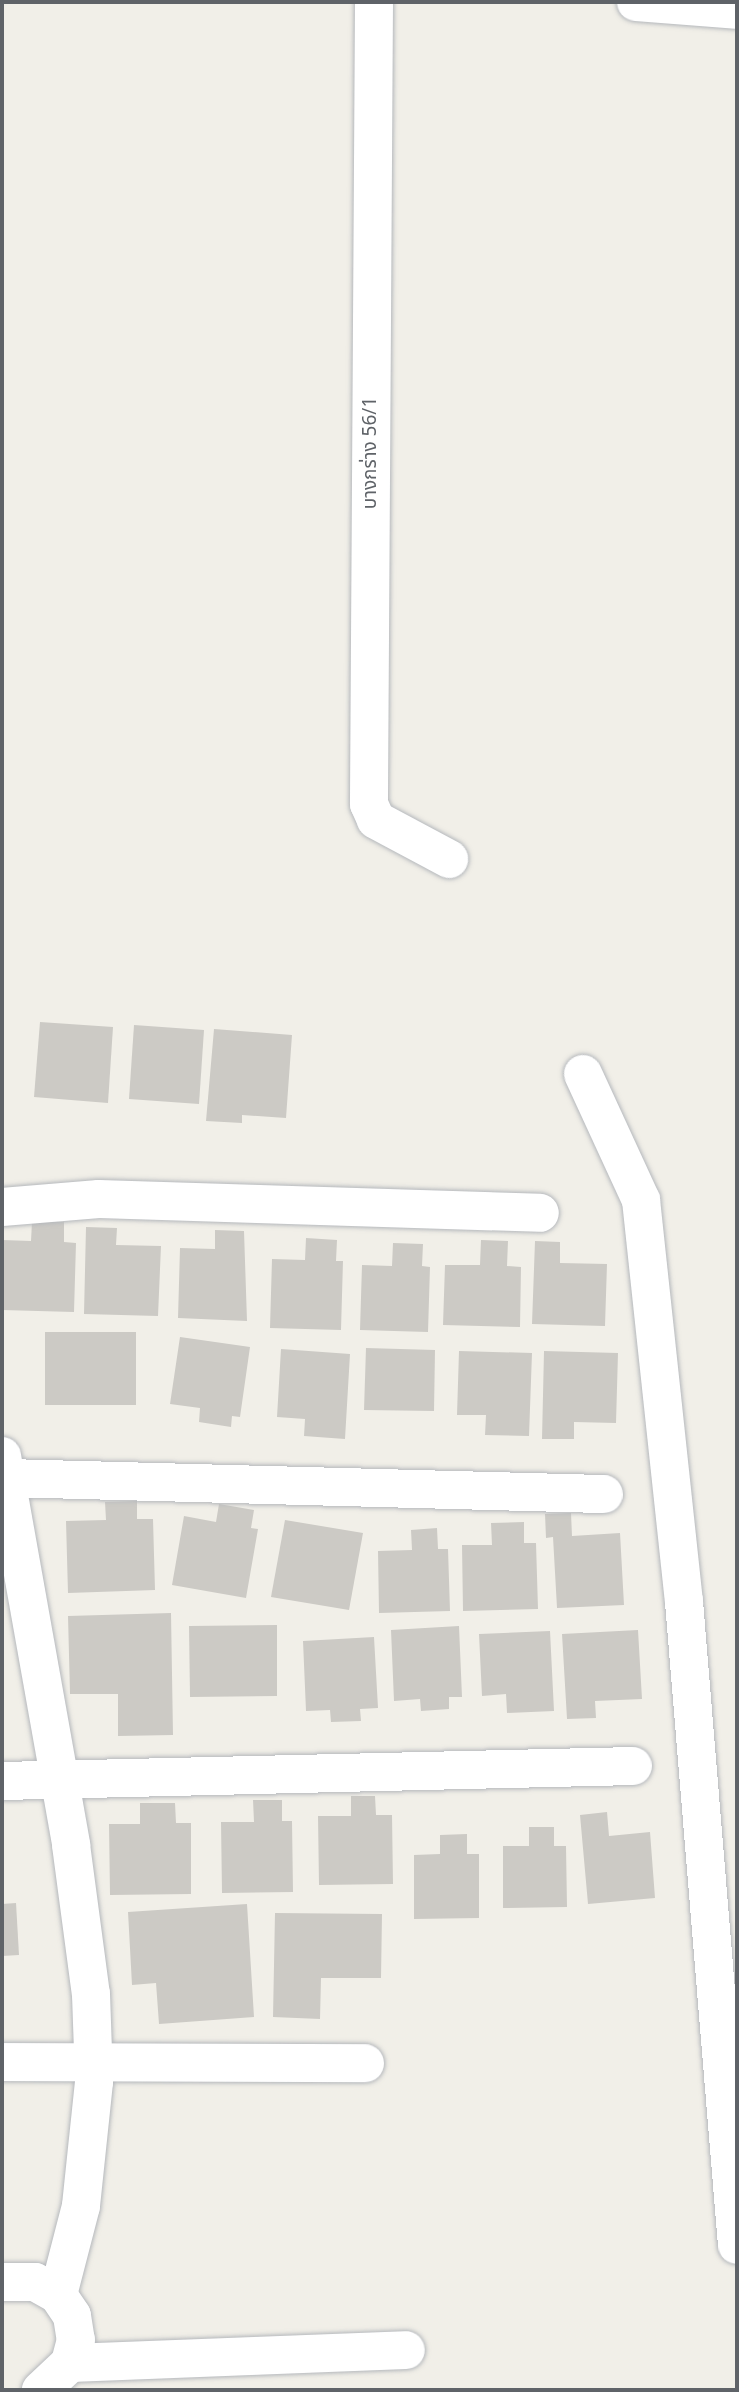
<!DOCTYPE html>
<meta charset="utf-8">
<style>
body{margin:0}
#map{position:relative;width:739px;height:2392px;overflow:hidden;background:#f1efe8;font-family:"Noto Sans","Noto Sans Thai",sans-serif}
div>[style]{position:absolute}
.building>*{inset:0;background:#cccac5}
.roads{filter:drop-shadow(0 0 2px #b5b8bc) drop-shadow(0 0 2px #b5b8bc)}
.street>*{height:38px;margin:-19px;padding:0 19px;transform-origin:19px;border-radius:19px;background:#fff}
.secondary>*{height:38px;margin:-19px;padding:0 19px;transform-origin:19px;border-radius:19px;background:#fff}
span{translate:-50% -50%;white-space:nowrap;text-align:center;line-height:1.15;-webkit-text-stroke:6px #fff;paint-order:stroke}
.street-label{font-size:19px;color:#5f6368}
.frame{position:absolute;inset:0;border:4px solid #5f6368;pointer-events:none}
</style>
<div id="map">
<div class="building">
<i style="clip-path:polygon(40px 1022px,113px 1027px,108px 1103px,34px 1097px)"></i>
<i style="clip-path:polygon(134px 1025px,204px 1030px,199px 1104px,129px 1099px)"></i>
<i style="clip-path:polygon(214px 1029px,292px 1035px,286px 1118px,242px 1115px,242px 1123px,206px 1121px)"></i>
<i style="clip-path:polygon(32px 1222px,64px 1222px,64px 1242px,76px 1243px,74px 1312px,2px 1310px,2px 1240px,31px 1241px)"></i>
<i style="clip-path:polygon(86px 1227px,117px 1228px,116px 1245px,161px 1246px,158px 1316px,84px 1314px)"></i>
<i style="clip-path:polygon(215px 1230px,244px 1231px,247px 1321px,178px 1318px,180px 1248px,215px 1249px)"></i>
<i style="clip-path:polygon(306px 1238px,337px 1240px,336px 1261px,343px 1261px,341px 1330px,270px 1328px,272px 1259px,305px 1260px)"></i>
<i style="clip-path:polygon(481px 1240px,508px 1241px,507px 1266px,521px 1267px,520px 1327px,443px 1325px,445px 1265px,480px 1265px)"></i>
<i style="clip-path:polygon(535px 1241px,560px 1242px,560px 1263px,607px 1264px,605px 1326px,532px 1324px)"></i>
<i style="clip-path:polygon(393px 1243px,423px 1244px,422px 1266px,430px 1267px,428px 1332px,360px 1330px,362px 1265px,392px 1266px)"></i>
<i style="clip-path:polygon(45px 1332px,136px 1332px,136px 1405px,45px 1405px)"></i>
<i style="clip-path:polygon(180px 1337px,250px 1347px,240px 1417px,232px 1416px,231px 1427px,199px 1422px,200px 1408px,170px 1404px)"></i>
<i style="clip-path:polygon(366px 1348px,435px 1350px,434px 1411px,364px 1410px)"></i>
<i style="clip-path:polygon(281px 1349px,350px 1354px,345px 1439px,304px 1436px,305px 1419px,277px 1417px)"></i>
<i style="clip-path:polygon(459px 1351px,532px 1353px,529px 1436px,485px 1435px,486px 1415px,457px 1415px)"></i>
<i style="clip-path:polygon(544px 1351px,618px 1353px,616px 1423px,574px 1422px,574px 1439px,542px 1439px)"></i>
<i style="clip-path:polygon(137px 1501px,137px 1519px,153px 1519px,155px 1590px,68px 1593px,66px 1521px,106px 1520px,105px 1502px)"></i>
<i style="clip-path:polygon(219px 1504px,254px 1510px,251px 1528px,258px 1529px,246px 1598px,172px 1585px,184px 1516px,216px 1522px)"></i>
<i style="clip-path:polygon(571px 1513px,572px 1536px,620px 1533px,624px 1605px,557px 1608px,553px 1537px,546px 1538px,545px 1514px)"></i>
<i style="clip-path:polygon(285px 1520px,363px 1533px,349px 1610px,271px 1597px)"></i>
<i style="clip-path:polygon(524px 1522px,524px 1543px,536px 1543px,538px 1609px,463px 1611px,462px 1545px,492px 1545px,491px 1523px)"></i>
<i style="clip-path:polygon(437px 1528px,438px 1549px,448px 1549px,450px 1611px,379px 1613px,378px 1551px,412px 1550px,411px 1530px)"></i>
<i style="clip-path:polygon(171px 1613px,173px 1735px,118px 1736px,118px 1694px,70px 1694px,68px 1616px)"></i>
<i style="clip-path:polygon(277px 1625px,277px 1696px,190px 1697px,189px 1626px)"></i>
<i style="clip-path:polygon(459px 1626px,462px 1697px,449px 1697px,449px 1709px,421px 1711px,420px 1699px,394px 1701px,391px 1630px)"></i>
<i style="clip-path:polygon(638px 1630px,642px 1699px,595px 1701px,596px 1718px,567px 1719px,562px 1634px)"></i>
<i style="clip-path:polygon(550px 1631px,554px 1711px,507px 1713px,506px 1694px,482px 1696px,479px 1634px)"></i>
<i style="clip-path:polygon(374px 1637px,378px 1708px,360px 1709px,361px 1721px,331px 1722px,330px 1710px,306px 1711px,303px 1641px)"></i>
<i style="clip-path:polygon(351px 1796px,375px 1796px,376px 1815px,392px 1815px,393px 1884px,319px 1885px,318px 1816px,351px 1816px)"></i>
<i style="clip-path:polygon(253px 1800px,282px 1800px,282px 1821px,292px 1821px,293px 1892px,222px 1893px,221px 1822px,254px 1822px)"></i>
<i style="clip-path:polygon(140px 1803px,175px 1803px,176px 1823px,191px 1823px,191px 1894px,110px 1895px,109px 1824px,140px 1824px)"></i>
<i style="clip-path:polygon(607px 1812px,609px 1836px,650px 1832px,655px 1898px,588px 1904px,580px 1815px)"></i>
<i style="clip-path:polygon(529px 1827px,554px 1827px,554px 1846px,566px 1846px,567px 1907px,503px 1908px,503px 1846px,529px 1846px)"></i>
<i style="clip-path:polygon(467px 1834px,467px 1854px,479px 1854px,479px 1918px,414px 1919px,414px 1855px,440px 1854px,440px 1835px)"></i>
<i style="clip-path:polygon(16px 1903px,19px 1955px,2px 1956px,2px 1904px)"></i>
<i style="clip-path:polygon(247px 1904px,254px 2017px,159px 2024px,156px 1983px,132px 1985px,128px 1912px)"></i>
<i style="clip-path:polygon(275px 1913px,382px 1914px,381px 1978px,321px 1978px,320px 2019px,273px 2017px)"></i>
</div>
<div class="roads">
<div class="street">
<i style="left:374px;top:2px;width:802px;rotate:90.36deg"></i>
<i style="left:369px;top:804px;width:17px;rotate:66deg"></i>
<i style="left:376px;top:820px;width:83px;rotate:28.1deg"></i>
<i style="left:583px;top:1074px;width:139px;rotate:65.3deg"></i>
<i style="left:641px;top:1200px;width:404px;rotate:83.9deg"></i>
<i style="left:684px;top:1602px;width:645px;rotate:85.29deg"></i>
<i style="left:2px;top:1207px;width:97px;rotate:-4.7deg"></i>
<i style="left:99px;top:1199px;width:441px;rotate:1.8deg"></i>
<i style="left:2px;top:1456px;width:395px;rotate:79.9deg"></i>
<i style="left:71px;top:1845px;width:150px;rotate:82.4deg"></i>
<i style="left:91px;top:1994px;width:88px;rotate:88deg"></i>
<i style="left:94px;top:2082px;width:125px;rotate:96deg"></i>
<i style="left:81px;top:2206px;width:92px;rotate:104.5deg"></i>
<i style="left:7px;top:1478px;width:597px;rotate:1.54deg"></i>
<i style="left:2px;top:1781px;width:631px;rotate:-1.36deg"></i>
<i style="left:2px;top:2062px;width:363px;rotate:0.2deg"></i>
<i style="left:2px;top:2282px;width:33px"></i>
<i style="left:35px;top:2282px;width:26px;rotate:29deg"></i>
<i style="left:58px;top:2295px;width:25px;rotate:56deg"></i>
<i style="left:72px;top:2316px;width:24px;rotate:81deg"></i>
<i style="left:76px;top:2340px;width:24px;rotate:105deg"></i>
<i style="left:70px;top:2363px;width:40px;rotate:137deg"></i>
<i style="left:70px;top:2363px;width:336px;rotate:-2.2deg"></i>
</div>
<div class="secondary">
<i style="left:636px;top:2px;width:101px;rotate:4.5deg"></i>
</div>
</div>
<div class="street-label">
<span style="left:370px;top:453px;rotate:-90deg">บางกร่าง 56/1</span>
</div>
<div class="frame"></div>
</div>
